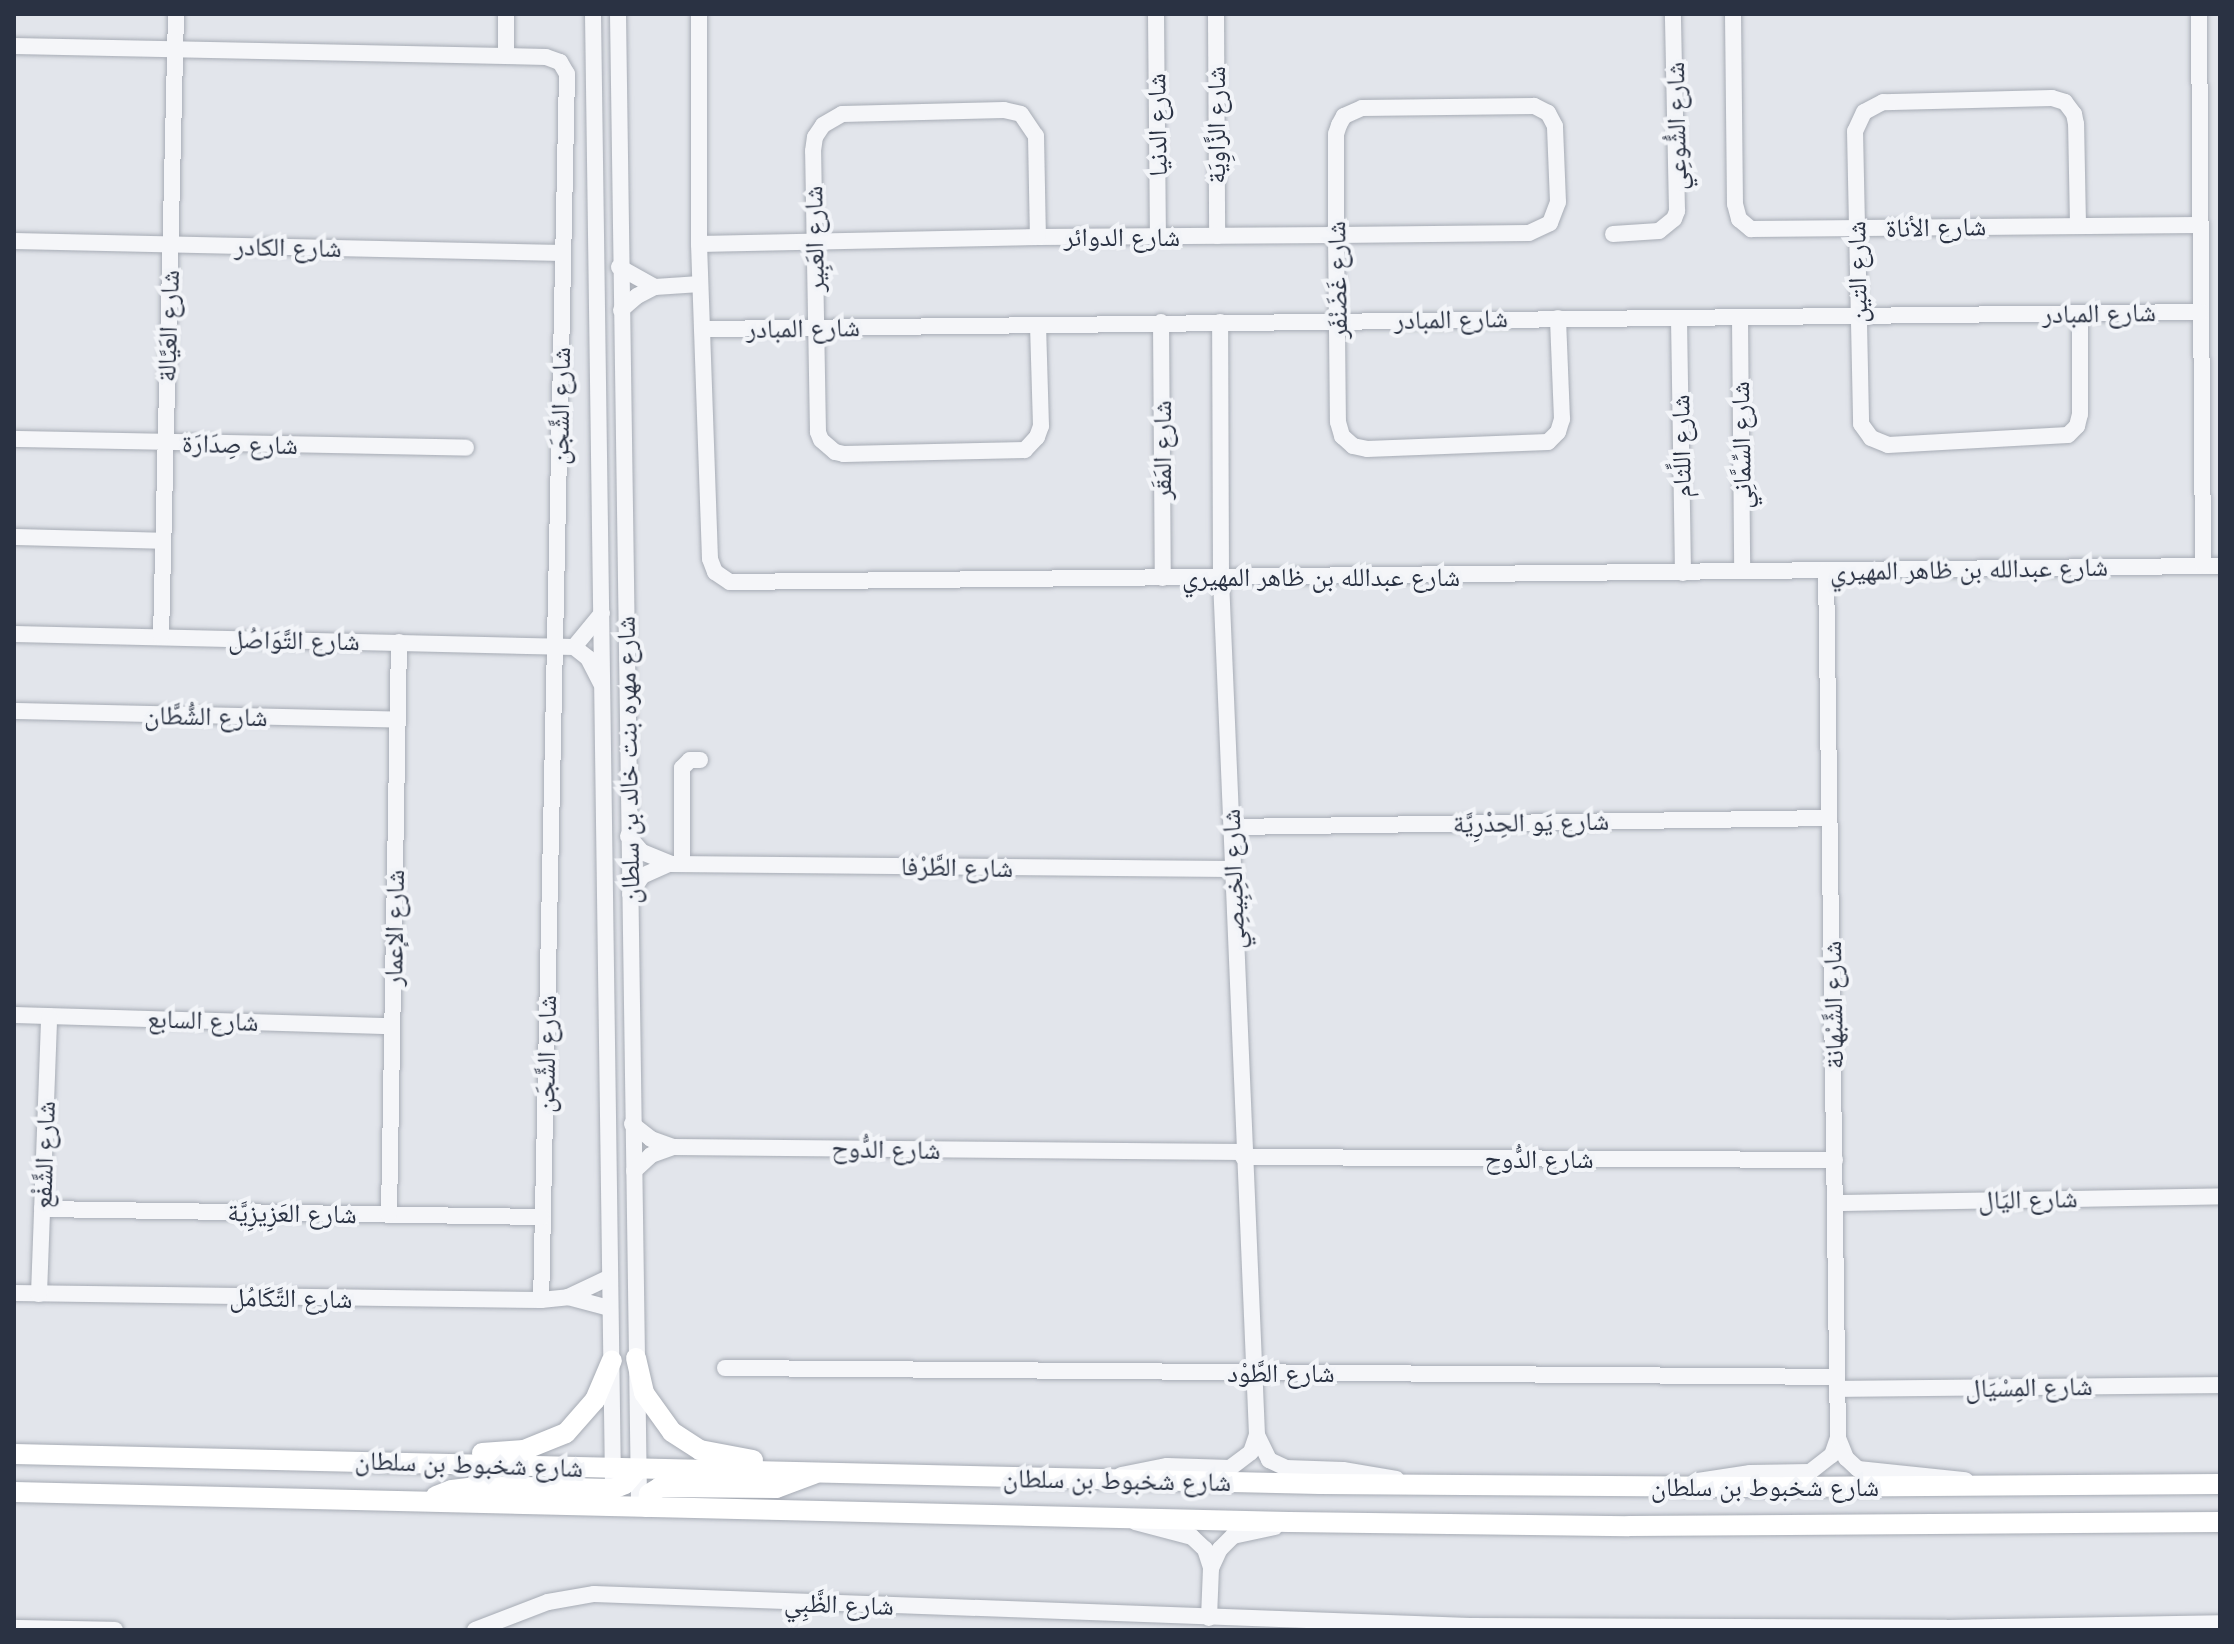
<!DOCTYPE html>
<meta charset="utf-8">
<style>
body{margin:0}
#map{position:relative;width:2234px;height:1644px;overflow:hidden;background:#e2e5eb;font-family:"PT Sans","Noto Naskh Arabic",sans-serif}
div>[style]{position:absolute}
.roads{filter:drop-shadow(0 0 2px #a7acb5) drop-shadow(0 0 2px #a7acb5)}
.minor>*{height:16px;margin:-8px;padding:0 8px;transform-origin:8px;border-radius:8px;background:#f5f6f9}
.major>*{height:20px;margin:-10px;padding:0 10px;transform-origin:10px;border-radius:10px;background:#fff}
span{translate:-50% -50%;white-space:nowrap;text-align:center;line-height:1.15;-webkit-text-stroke:8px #f2f4f8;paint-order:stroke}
.street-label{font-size:26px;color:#2a3243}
.frame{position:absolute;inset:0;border:16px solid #2a3243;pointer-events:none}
</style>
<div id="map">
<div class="roads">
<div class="minor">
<i style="left:593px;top:14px;width:1466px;rotate:89.22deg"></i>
<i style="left:618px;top:14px;width:1492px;rotate:89.19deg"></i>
<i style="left:699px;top:14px;width:230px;rotate:90deg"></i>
<i style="left:699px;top:244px;width:315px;rotate:88deg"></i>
<i style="left:710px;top:559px;width:14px;rotate:69deg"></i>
<i style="left:715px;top:572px;width:18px;rotate:34deg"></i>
<i style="left:730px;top:582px;width:1490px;rotate:-0.62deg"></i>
<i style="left:1156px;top:14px;width:223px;rotate:89.5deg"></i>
<i style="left:1216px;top:14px;width:222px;rotate:89.7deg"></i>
<i style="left:1733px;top:14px;width:190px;rotate:89.4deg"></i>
<i style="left:1735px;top:204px;width:16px;rotate:75deg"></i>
<i style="left:1739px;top:219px;width:16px;rotate:40deg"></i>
<i style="left:1751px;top:229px;width:447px;rotate:-0.5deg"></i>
<i style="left:2199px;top:14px;width:552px;rotate:89.58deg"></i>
<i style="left:14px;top:46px;width:532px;rotate:1.18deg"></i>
<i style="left:546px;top:57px;width:15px;rotate:20deg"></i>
<i style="left:560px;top:62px;width:14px;rotate:60deg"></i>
<i style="left:567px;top:74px;width:1226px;rotate:91.21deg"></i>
<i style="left:506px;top:56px;width:42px;rotate:-90deg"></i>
<i style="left:2078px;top:225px;width:101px;rotate:-91.1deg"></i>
<i style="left:2076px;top:124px;width:10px;rotate:-101deg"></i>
<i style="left:2074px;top:114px;width:15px;rotate:-127deg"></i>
<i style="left:2065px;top:102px;width:14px;rotate:-163deg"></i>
<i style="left:2052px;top:98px;width:169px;rotate:178.6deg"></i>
<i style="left:1883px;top:102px;width:21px;rotate:152deg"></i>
<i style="left:1864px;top:112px;width:21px;rotate:115deg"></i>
<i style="left:1855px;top:131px;width:293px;rotate:88.8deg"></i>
<i style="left:1861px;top:424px;width:17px;rotate:54deg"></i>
<i style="left:1871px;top:438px;width:18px;rotate:22deg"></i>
<i style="left:1888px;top:445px;width:180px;rotate:-3.2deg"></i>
<i style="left:2068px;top:435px;width:13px;rotate:-45deg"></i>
<i style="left:2077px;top:426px;width:12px;rotate:-76deg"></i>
<i style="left:2080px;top:414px;width:101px;rotate:-90deg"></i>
<i style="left:1613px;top:234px;width:46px;rotate:-3.7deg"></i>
<i style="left:1659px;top:231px;width:19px;rotate:-39deg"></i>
<i style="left:1674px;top:219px;width:9px;rotate:-69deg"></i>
<i style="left:1677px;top:211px;width:197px;rotate:-91.2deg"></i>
<i style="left:14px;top:241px;width:549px;rotate:1.25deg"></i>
<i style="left:699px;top:244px;width:339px;rotate:-1.2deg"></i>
<i style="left:1038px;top:237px;width:298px;rotate:-0.4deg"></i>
<i style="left:1336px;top:235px;width:193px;rotate:-0.6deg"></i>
<i style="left:1529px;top:233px;width:23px;rotate:-25deg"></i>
<i style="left:1550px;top:223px;width:22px;rotate:-69deg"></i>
<i style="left:1558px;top:202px;width:76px;rotate:-92.3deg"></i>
<i style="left:1555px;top:126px;width:15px;rotate:-118deg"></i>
<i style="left:1548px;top:113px;width:16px;rotate:-153deg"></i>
<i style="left:1534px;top:106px;width:172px;rotate:179.3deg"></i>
<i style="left:1362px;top:108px;width:20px;rotate:156deg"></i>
<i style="left:1344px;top:116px;width:10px;rotate:119deg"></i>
<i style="left:1339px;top:125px;width:9px;rotate:108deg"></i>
<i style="left:1336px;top:134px;width:101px;rotate:90deg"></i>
<i style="left:1336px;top:235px;width:187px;rotate:89.4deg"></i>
<i style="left:1338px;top:422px;width:15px;rotate:74deg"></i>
<i style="left:1342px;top:436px;width:15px;rotate:42deg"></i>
<i style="left:1353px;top:446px;width:14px;rotate:12deg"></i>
<i style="left:1367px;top:449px;width:181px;rotate:-2.2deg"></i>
<i style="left:1548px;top:442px;width:14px;rotate:-45deg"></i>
<i style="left:1558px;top:432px;width:14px;rotate:-73deg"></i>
<i style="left:1562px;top:419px;width:101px;rotate:-92.3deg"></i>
<i style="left:619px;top:267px;width:41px;rotate:29.1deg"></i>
<i style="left:621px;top:310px;width:21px;rotate:-41deg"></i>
<i style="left:637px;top:296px;width:20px;rotate:-27deg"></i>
<i style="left:655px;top:287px;width:45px;rotate:-3.8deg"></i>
<i style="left:1740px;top:318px;width:253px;rotate:89.5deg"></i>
<i style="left:1679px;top:319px;width:254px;rotate:89.1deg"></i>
<i style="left:1161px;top:322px;width:256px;rotate:89.6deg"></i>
<i style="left:1038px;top:325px;width:101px;rotate:88.3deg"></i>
<i style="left:1041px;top:426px;width:12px;rotate:110deg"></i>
<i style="left:1037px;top:437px;width:18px;rotate:133deg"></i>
<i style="left:1025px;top:450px;width:181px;rotate:178.7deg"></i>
<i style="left:844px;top:454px;width:9px;rotate:-167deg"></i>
<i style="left:835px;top:452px;width:18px;rotate:-139deg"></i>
<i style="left:821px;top:440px;width:9px;rotate:-111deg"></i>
<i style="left:818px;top:432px;width:281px;rotate:-91deg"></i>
<i style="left:813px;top:151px;width:14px;rotate:-82deg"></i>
<i style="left:815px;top:137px;width:14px;rotate:-56deg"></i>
<i style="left:823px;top:125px;width:22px;rotate:-30deg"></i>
<i style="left:842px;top:114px;width:162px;rotate:-1.4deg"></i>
<i style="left:1004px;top:110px;width:17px;rotate:13deg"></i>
<i style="left:1021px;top:114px;width:27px;rotate:56deg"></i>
<i style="left:1036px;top:136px;width:101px;rotate:88.9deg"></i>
<i style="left:702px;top:329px;width:1499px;rotate:-0.65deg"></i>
<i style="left:14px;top:439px;width:452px;rotate:1.1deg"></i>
<i style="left:14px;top:537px;width:149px;rotate:1.5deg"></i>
<i style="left:14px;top:634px;width:560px;rotate:1.33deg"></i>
<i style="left:574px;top:647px;width:18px;rotate:38deg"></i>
<i style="left:588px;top:658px;width:28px;rotate:63deg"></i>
<i style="left:161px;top:637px;width:623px;rotate:-88.62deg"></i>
<i style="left:574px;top:647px;width:44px;rotate:-50.5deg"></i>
<i style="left:14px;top:711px;width:383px;rotate:1.3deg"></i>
<i style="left:1232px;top:827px;width:597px;rotate:-0.86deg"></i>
<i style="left:628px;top:836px;width:21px;rotate:49deg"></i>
<i style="left:642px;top:852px;width:31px;rotate:22deg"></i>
<i style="left:671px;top:864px;width:561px;rotate:0.51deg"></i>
<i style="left:682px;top:864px;width:96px;rotate:-90deg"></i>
<i style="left:682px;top:768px;width:11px;rotate:-45deg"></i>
<i style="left:690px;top:760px;width:10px"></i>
<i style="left:630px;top:894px;width:22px;rotate:-56deg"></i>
<i style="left:642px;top:876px;width:30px;rotate:-24deg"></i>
<i style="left:14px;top:1015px;width:378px;rotate:1.7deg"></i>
<i style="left:632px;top:1124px;width:24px;rotate:38deg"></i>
<i style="left:651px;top:1139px;width:23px;rotate:20deg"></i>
<i style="left:673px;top:1147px;width:570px;rotate:0.5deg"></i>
<i style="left:1243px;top:1157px;width:592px;rotate:0.29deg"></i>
<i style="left:634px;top:1171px;width:23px;rotate:-43deg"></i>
<i style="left:651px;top:1155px;width:23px;rotate:-20deg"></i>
<i style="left:1836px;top:1203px;width:384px;rotate:-1deg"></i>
<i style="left:42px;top:1209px;width:500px;rotate:0.92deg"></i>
<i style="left:389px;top:1214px;width:572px;rotate:-89deg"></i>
<i style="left:14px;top:1293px;width:527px;rotate:0.76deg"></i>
<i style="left:541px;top:1300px;width:27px;rotate:-6deg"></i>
<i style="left:568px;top:1297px;width:44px;rotate:-25.4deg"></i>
<i style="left:39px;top:1294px;width:278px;rotate:-87.9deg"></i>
<i style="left:568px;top:1297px;width:42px;rotate:15deg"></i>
<i style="left:725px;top:1368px;width:1112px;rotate:0.46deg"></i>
<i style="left:1837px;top:1389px;width:383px;rotate:-0.6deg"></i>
<i style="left:1257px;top:1435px;width:28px;rotate:64deg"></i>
<i style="left:1269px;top:1460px;width:19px;rotate:25deg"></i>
<i style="left:1286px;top:1468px;width:57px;rotate:2deg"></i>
<i style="left:1343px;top:1470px;width:54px;rotate:9.6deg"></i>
<i style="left:1838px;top:1438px;width:22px;rotate:68deg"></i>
<i style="left:1846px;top:1458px;width:16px;rotate:43deg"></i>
<i style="left:1858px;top:1469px;width:108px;rotate:5.9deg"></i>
<i style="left:1121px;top:1475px;width:47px;rotate:-11.1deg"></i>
<i style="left:1167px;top:1466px;width:63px;rotate:1.8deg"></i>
<i style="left:1230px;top:1468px;width:26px;rotate:-37deg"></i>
<i style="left:1251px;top:1452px;width:18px;rotate:-71deg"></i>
<i style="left:1257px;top:1435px;width:858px;rotate:-92.41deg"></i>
<i style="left:1221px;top:578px;width:256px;rotate:-90.2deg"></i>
<i style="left:1698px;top:1481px;width:53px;rotate:-8.7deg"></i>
<i style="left:1750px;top:1473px;width:60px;rotate:-1deg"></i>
<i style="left:1810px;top:1472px;width:28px;rotate:-38deg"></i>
<i style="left:1832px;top:1455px;width:18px;rotate:-71deg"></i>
<i style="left:1838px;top:1438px;width:867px;rotate:-90.79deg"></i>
<i style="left:1135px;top:1522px;width:59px;rotate:14.7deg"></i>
<i style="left:1192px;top:1537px;width:18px;rotate:43deg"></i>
<i style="left:1205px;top:1549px;width:20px;rotate:72deg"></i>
<i style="left:1211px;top:1568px;width:50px;rotate:92.3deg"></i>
<i style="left:1211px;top:1568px;width:21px;rotate:-65deg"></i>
<i style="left:1220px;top:1549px;width:18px;rotate:-45deg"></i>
<i style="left:1233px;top:1536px;width:43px;rotate:-12.1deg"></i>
<i style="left:14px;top:1628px;width:101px;rotate:1.1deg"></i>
<i style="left:475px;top:1630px;width:78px;rotate:-21deg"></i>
<i style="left:548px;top:1602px;width:47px;rotate:-9.9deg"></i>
<i style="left:594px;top:1594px;width:876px;rotate:2.09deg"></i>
<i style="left:1469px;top:1626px;width:477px;rotate:0.2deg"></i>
<i style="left:1946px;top:1628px;width:274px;rotate:-1deg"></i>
</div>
<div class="major">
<i style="left:636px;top:1358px;width:36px;rotate:77deg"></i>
<i style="left:644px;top:1393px;width:48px;rotate:54.3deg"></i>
<i style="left:672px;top:1432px;width:33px;rotate:33deg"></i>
<i style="left:700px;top:1450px;width:54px;rotate:10.7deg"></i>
<i style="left:482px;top:1453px;width:42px;rotate:-4.1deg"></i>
<i style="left:524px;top:1450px;width:45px;rotate:-22deg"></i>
<i style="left:566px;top:1433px;width:44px;rotate:-48.7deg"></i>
<i style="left:595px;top:1400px;width:43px;rotate:-67deg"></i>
<i style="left:14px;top:1454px;width:1306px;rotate:1.32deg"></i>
<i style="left:1320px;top:1484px;width:467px;rotate:0.4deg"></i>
<i style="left:1787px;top:1487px;width:433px;rotate:-0.4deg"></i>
<i style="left:14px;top:1492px;width:1275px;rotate:1.35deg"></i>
<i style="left:1289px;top:1522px;width:340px;rotate:0.7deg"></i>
<i style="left:1629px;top:1526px;width:591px;rotate:-0.39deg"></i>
<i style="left:436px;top:1496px;width:17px;rotate:-21deg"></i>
<i style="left:452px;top:1490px;width:35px;rotate:-7deg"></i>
<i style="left:487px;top:1486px;width:126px;rotate:1.4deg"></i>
<i style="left:613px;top:1489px;width:13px;rotate:-23deg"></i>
<i style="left:625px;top:1484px;width:20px;rotate:-49deg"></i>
<i style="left:647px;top:1507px;width:13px;rotate:-81deg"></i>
<i style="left:649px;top:1494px;width:13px;rotate:-32deg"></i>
<i style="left:660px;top:1487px;width:116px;rotate:0.5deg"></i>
<i style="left:776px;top:1488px;width:40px;rotate:-20.2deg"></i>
</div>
</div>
<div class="street-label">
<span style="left:1157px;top:125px;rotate:-91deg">شارع الدنيا</span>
<span style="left:1216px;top:125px;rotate:-90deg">شارع الزَّاوِيَة</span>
<span style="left:1676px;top:126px;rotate:-91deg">شارع الشُّوعِي</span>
<span style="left:1936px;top:227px;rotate:-1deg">شارع الأناة</span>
<span style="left:1122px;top:237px">شارع الدوائر</span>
<span style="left:814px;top:239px;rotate:-91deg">شارع العَبِير</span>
<span style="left:288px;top:247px;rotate:1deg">شارع الكادر</span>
<span style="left:1857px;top:272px;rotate:-91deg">شارع التين</span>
<span style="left:1337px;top:280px;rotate:-91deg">شارع غَضَنْفَر</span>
<span style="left:2099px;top:313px;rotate:-1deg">شارع المبادر</span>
<span style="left:1451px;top:319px;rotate:-1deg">شارع المبادر</span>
<span style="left:168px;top:326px;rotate:-88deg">شارع العَيَّالة</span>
<span style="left:803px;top:328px;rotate:-1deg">شارع المبادر</span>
<span style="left:560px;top:406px;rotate:-89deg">شارع الشَّجَن</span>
<span style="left:240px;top:444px;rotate:1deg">شارع صِدَارَة</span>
<span style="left:1741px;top:445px;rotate:-91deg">شارع السِّمَّانِي</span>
<span style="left:1681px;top:446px;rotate:-91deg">شارع اللِّثام</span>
<span style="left:1162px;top:450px;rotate:-90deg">شارع المَقَر</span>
<span style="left:1969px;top:569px;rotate:-1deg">شارع عبدالله بن ظاهر المهيري</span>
<span style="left:1321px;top:577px">شارع عبدالله بن ظاهر المهيري</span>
<span style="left:294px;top:640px;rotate:1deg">شارع التَّوَاصُل</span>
<span style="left:206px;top:716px;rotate:1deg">شارع الشُّطَّان</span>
<span style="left:628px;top:760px;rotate:-91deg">شارع مهره بنت خالد بن سلطان</span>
<span style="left:1531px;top:822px;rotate:-1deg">شارع يَو الحِدْرِيَّة</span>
<span style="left:957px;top:867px;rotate:1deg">شارع الطَّرْفا</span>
<span style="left:1233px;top:879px;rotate:-92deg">شارع الخِبِيصِي</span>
<span style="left:394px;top:928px;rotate:-89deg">شارع الإعمار</span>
<span style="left:1833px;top:1005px;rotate:-91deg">شارع الشَّبْهانة</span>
<span style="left:203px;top:1020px;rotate:2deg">شارع السابع</span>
<span style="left:546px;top:1054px;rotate:-89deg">شارع الشَّجَن</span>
<span style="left:886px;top:1149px;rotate:1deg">شارع الدُّوح</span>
<span style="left:44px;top:1155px;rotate:-88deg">شارع الشَّفْع</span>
<span style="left:1539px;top:1159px">شارع الدُّوح</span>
<span style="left:2028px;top:1199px;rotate:-1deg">شارع اليَال</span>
<span style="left:292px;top:1213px;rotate:1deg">شارع العَزِيزِيَّة</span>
<span style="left:291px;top:1298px;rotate:1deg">شارع التَّكَامُل</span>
<span style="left:1281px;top:1373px">شارع الطَّوْد</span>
<span style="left:2029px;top:1387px;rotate:-1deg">شارع المِسْيَال</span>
<span style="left:469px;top:1464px;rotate:2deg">شارع شخبوط بن سلطان</span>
<span style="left:1117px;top:1480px;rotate:1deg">شارع شخبوط بن سلطان</span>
<span style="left:1765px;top:1487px">شارع شخبوط بن سلطان</span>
<span style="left:839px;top:1604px;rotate:2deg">شارع الظَّبِي</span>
</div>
<div class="frame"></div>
</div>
